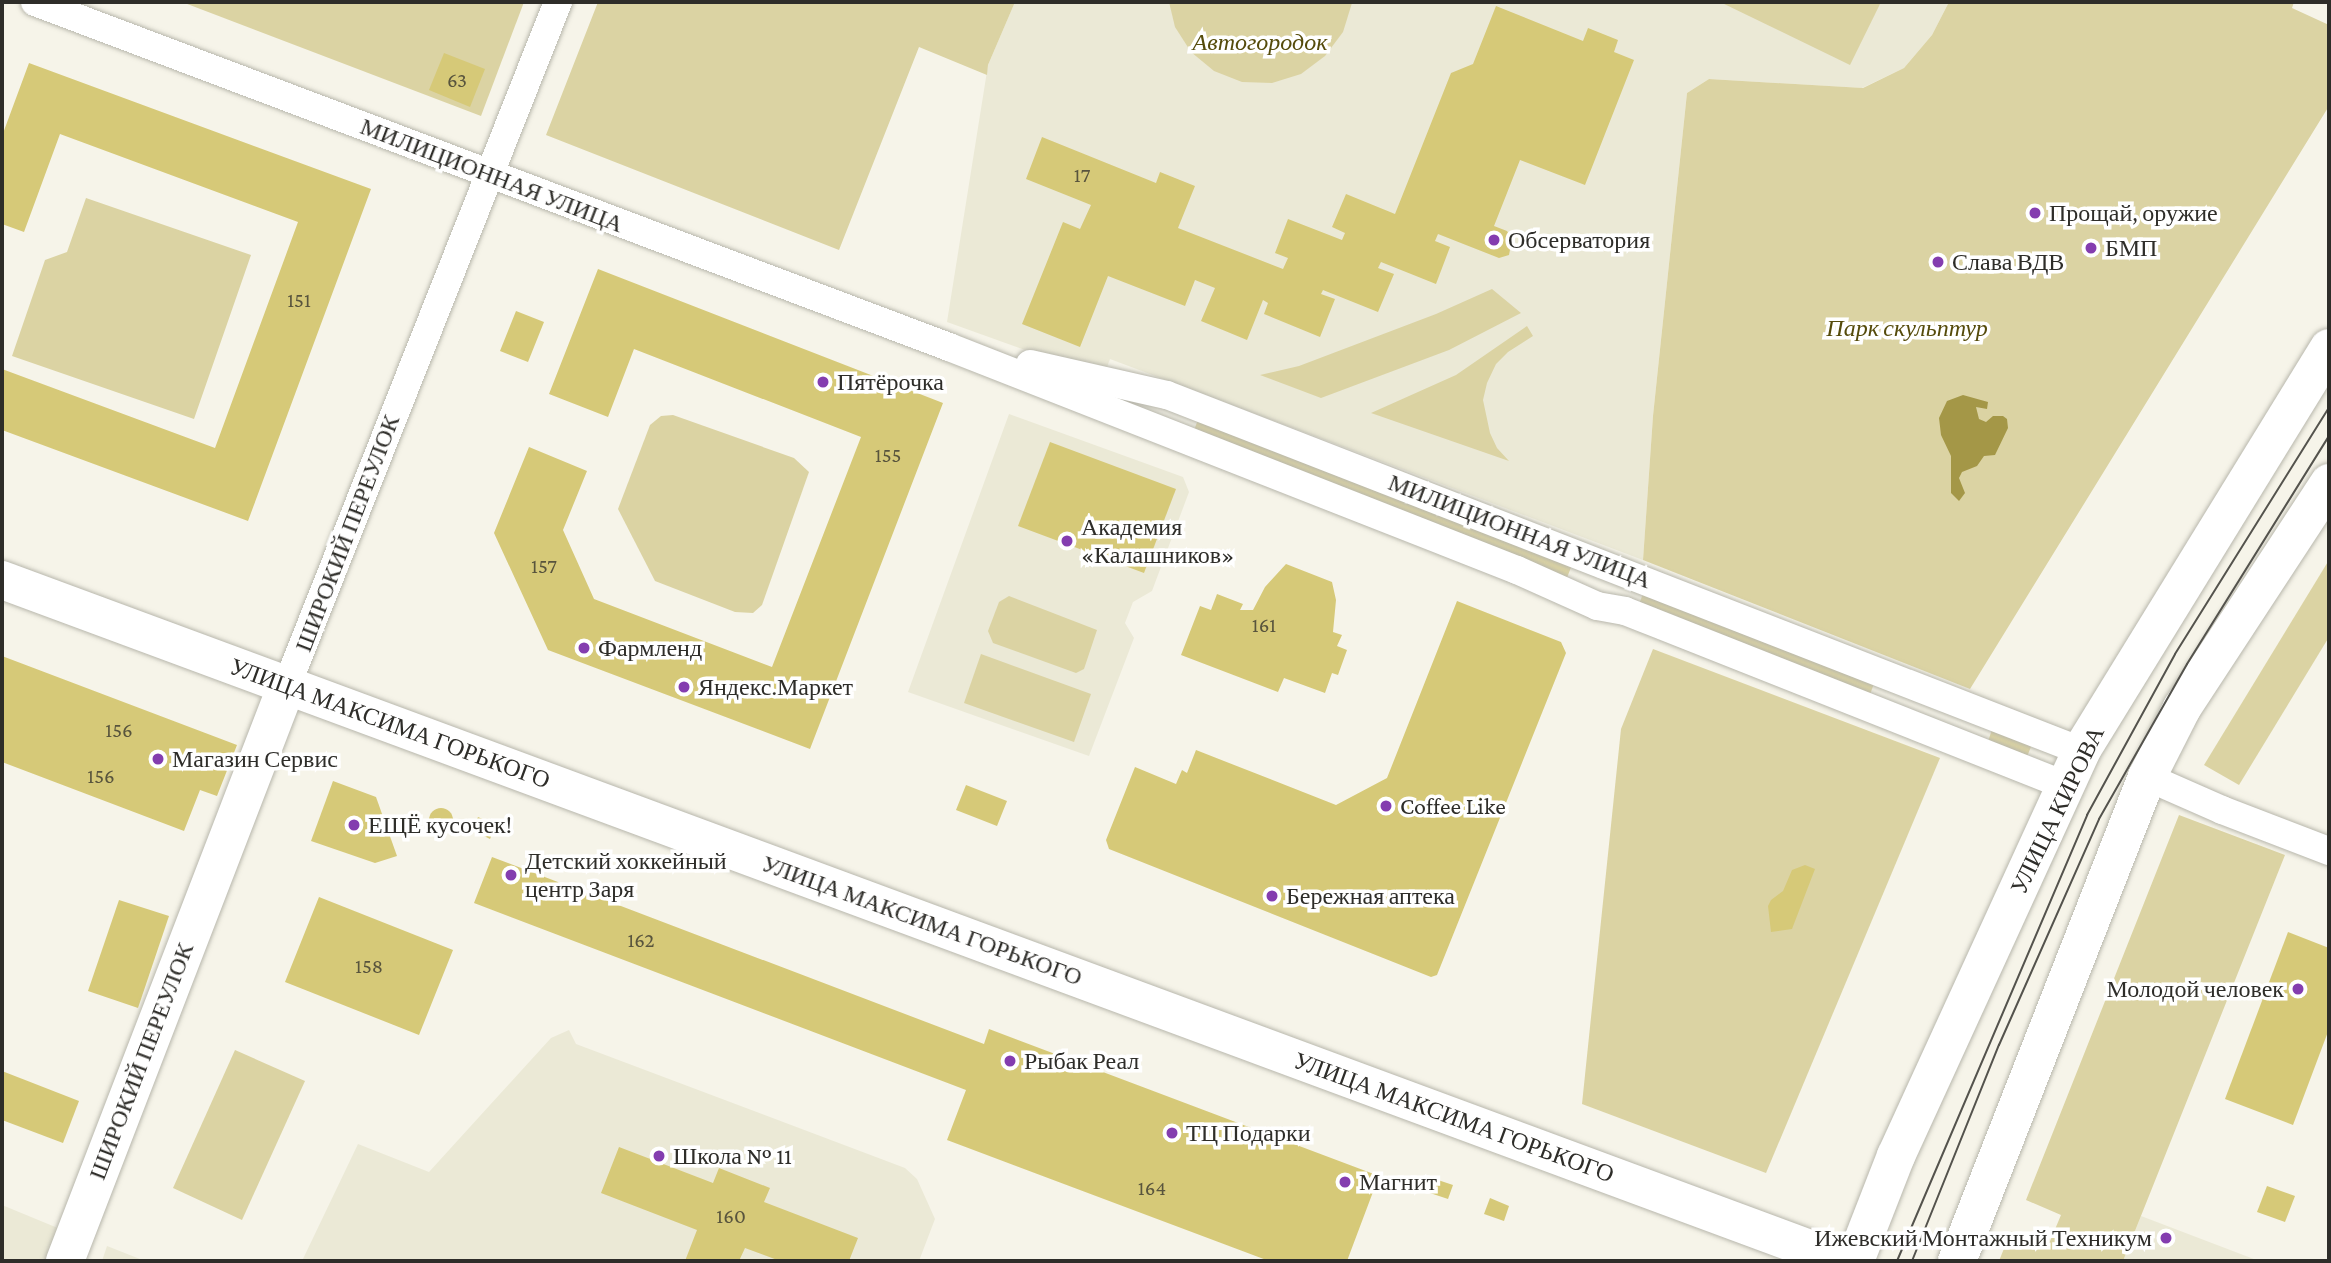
<!DOCTYPE html>
<meta charset="utf-8">
<style>
body{margin:0}
#map{position:relative;width:2331px;height:1263px;overflow:hidden;background:#f6f4e9;font-family:"Crimson Pro",serif}
div>[style]{position:absolute}
.built>*{inset:0;background:#ebe9d6}
.green>*{inset:0;background:#dbd3a3}
.water>*{inset:0;background:#a49747}
.building>*{inset:0;background:#d6c978}
.round{border-radius:50%}
.roads{filter:drop-shadow(0 0 2px #b8b7ac) drop-shadow(0 0 2px #b8b7ac)}
.street>*{height:28px;margin:-14px;padding:0 14px;transform-origin:14px;border-radius:14px;background:#fff}
.secondary>*{height:38px;margin:-19px;padding:0 19px;transform-origin:19px;border-radius:19px;background:#fff}
.primary>*{height:38px;margin:-19px;padding:0 19px;transform-origin:19px;border-radius:19px;background:#fff}
.tram>*{height:2px;margin:-1px;padding:0 1px;transform-origin:1px;border-radius:1px;background:#54534d}
.dots>*{width:19px;height:19px;translate:-50% -50%;box-sizing:border-box;border:4px solid #fff;border-radius:50%}
span{translate:-50% -50%;white-space:nowrap;text-align:center;line-height:1.15;-webkit-text-stroke:7px #fff;paint-order:stroke}
.number-label{font-size:21px;color:#58543d}
.number-label span{-webkit-text-stroke-width:0}
.park-label{font-size:24px;color:#554b0b;font-style:italic}
.street-label{font-size:24px;color:#2e2d29}
.poi-label{font-size:24px;color:#2e2d29}
.left{translate:0 -50%;text-align:left}
.right{translate:-100% -50%;text-align:right}
.frame{position:absolute;inset:0;border:4px solid #2e2d29;pointer-events:none}
</style>
<div id="map">
<div class="built">
<i style="clip-path:polygon(1015px 2px,1949px 2px,1932px 35px,1904px 68px,1862px 88px,1709px 79px,1687px 93px,1653px 416px,1643px 560px,1110px 359px,1103px 378px,947px 322px,988px 65px)"></i>
<i style="clip-path:polygon(1009px 414px,1183px 477px,1189px 492px,1152px 591px,1133px 602px,1125px 623px,1134px 638px,1089px 756px,908px 692px)"></i>
<i style="clip-path:polygon(569px 1030px,576px 1044px,905px 1168px,917px 1179px,935px 1219px,919px 1261px,302px 1261px,358px 1144px,429px 1172px,551px 1038px)"></i>
<i style="clip-path:polygon(2px 1205px,65px 1231px,54px 1261px,2px 1261px)"></i>
<i style="clip-path:polygon(2141px 1216px,2259px 1261px,2123px 1261px)"></i>
<i style="clip-path:polygon(107px 1246px,145px 1261px,102px 1261px)"></i>
</div>
<div class="green">
<i style="clip-path:polygon(182px 2px,524px 2px,481px 116px)"></i>
<i style="clip-path:polygon(598px 2px,1015px 2px,988px 65px,987px 75px,919px 47px,839px 250px,546px 135px)"></i>
<i style="clip-path:polygon(1169px 2px,1352px 2px,1352px 3px,1343px 32px,1325px 56px,1301px 74px,1272px 83px,1242px 82px,1214px 71px,1191px 52px,1175px 27px)"></i>
<i style="clip-path:polygon(1720px 2px,1881px 2px,1850px 65px)"></i>
<i style="clip-path:polygon(1949px 2px,2294px 2px,2292px 8px,2329px 25px,2329px 106px,1970px 689px,1643px 560px,1653px 416px,1687px 93px,1709px 79px,1863px 88px,1904px 68px,1932px 35px)"></i>
<i style="clip-path:polygon(86px 198px,251px 255px,194px 419px,12px 356px,45px 260px,67px 252px)"></i>
<i style="clip-path:polygon(1492px 289px,1521px 313px,1449px 350px,1321px 398px,1260px 375px,1299px 366px,1436px 314px)"></i>
<i style="clip-path:polygon(1527px 326px,1533px 336px,1508px 352px,1496px 364px,1487px 383px,1483px 400px,1490px 433px,1497px 448px,1509px 461px,1371px 413px,1456px 375px)"></i>
<i style="clip-path:polygon(673px 415px,794px 458px,809px 472px,762px 605px,753px 613px,735px 612px,655px 581px,618px 509px,650px 425px,661px 416px)"></i>
<i style="clip-path:polygon(1200px 415px,1574px 560px,1566px 580px,1192px 435px)"></i>
<i style="clip-path:polygon(2329px 560px,2329px 637px,2239px 785px,2204px 765px)"></i>
<i style="clip-path:polygon(1645px 588px,1876px 678px,1868px 700px,1637px 610px)"></i>
<i style="clip-path:polygon(1009px 596px,1097px 630px,1084px 669px,1076px 673px,993px 643px,988px 631px,999px 602px)"></i>
<i style="clip-path:polygon(1653px 649px,1940px 758px,1766px 1173px,1582px 1104px,1621px 729px)"></i>
<i style="clip-path:polygon(981px 654px,1091px 694px,1074px 742px,964px 703px)"></i>
<i style="clip-path:polygon(1993px 727px,2033px 742px,2026px 759px,1987px 744px)"></i>
<i style="clip-path:polygon(2179px 815px,2285px 855px,2123px 1261px,1999px 1261px,2011px 1231px,2048px 1246px,2061px 1215px,2026px 1200px)"></i>
<i style="clip-path:polygon(235px 1050px,305px 1081px,242px 1220px,173px 1188px)"></i>
</div>
<div class="water">
<i style="clip-path:polygon(1963px 395px,1988px 402px,1987px 409px,1976px 407px,1979px 419px,1986px 422px,1993px 416px,2003px 416px,2007px 419px,2008px 428px,1995px 455px,1984px 456px,1977px 466px,1962px 472px,1959px 478px,1965px 493px,1959px 501px,1951px 493px,1951px 456px,1941px 435px,1939px 418px,1947px 401px)"></i>
</div>
<div class="building">
<i style="clip-path:polygon(1496px 6px,1583px 41px,1588px 28px,1618px 40px,1614px 52px,1634px 60px,1585px 185px,1520px 160px,1494px 226px,1507px 231px,1512px 239px,1509px 255px,1499px 258px,1438px 234px,1435px 241px,1450px 247px,1436px 284px,1381px 262px,1378px 268px,1394px 274px,1378px 312px,1323px 290px,1321px 294px,1335px 299px,1320px 337px,1264px 314px,1268px 303px,1263px 300px,1247px 340px,1201px 321px,1215px 288px,1195px 280px,1185px 306px,1108px 276px,1080px 347px,1022px 324px,1063px 222px,1080px 229px,1091px 205px,1026px 179px,1042px 137px,1156px 183px,1160px 172px,1195px 186px,1178px 228px,1283px 269px,1288px 258px,1275px 253px,1288px 219px,1342px 240px,1345px 233px,1332px 227px,1346px 194px,1395px 214px,1451px 73px,1473px 64px)"></i>
<i style="clip-path:polygon(444px 53px,485px 69px,470px 107px,429px 90px)"></i>
<i style="clip-path:polygon(29px 63px,371px 189px,248px 521px,2px 430px,2px 369px,215px 448px,298px 222px,60px 134px,24px 232px,2px 224px,2px 136px)"></i>
<i style="clip-path:polygon(598px 269px,943px 403px,810px 749px,548px 650px,494px 533px,529px 447px,587px 471px,563px 530px,594px 599px,772px 667px,861px 437px,634px 349px,608px 417px,549px 394px)"></i>
<i style="clip-path:polygon(516px 311px,544px 322px,528px 362px,500px 351px)"></i>
<i style="clip-path:polygon(1050px 442px,1176px 489px,1144px 573px,1018px 526px)"></i>
<i style="clip-path:polygon(1286px 564px,1332px 582px,1336px 600px,1333px 632px,1342px 635px,1337px 646px,1347px 650px,1338px 675px,1332px 673px,1325px 693px,1284px 678px,1278px 692px,1181px 655px,1200px 606px,1211px 610px,1217px 594px,1243px 604px,1240px 610px,1253px 610px,1265px 587px)"></i>
<i style="clip-path:polygon(1457px 601px,1561px 642px,1566px 653px,1437px 975px,1431px 977px,1109px 849px,1106px 840px,1135px 767px,1176px 784px,1182px 770px,1187px 773px,1196px 750px,1336px 805px,1387px 778px)"></i>
<i style="clip-path:polygon(2px 656px,237px 745px,217px 796px,200px 790px,184px 831px,2px 762px)"></i>
<i style="clip-path:polygon(333px 781px,376px 797px,397px 856px,375px 863px,311px 841px)"></i>
<i style="clip-path:polygon(966px 785px,1007px 801px,997px 826px,956px 810px)"></i>
<i class="round" style="left:429px;top:808px;width:24px;height:24px"></i>
<i style="clip-path:polygon(478px 817px,496px 825px,490px 839px,472px 830px)"></i>
<i style="clip-path:polygon(492px 857px,984px 1044px,989px 1029px,1379px 1176px,1347px 1261px,1269px 1261px,947px 1140px,966px 1090px,474px 903px)"></i>
<i style="clip-path:polygon(1805px 865px,1815px 869px,1792px 929px,1771px 932px,1768px 906px,1771px 900px,1783px 891px,1792px 870px)"></i>
<i style="clip-path:polygon(319px 897px,453px 950px,419px 1035px,285px 982px)"></i>
<i style="clip-path:polygon(119px 900px,169px 916px,138px 1008px,88px 991px)"></i>
<i style="clip-path:polygon(2288px 932px,2329px 948px,2329px 1029px,2293px 1125px,2225px 1099px)"></i>
<i style="clip-path:polygon(2px 1071px,79px 1101px,63px 1143px,2px 1120px)"></i>
<i style="clip-path:polygon(619px 1147px,713px 1183px,719px 1168px,770px 1188px,764px 1202px,858px 1238px,849px 1261px,780px 1261px,745px 1248px,739px 1261px,685px 1261px,697px 1230px,601px 1193px)"></i>
<i style="clip-path:polygon(1432px 1178px,1453px 1185px,1448px 1199px,1427px 1192px)"></i>
<i style="clip-path:polygon(2267px 1186px,2295px 1196px,2285px 1222px,2257px 1212px)"></i>
<i style="clip-path:polygon(1490px 1198px,1509px 1206px,1504px 1221px,1484px 1214px)"></i>
</div>
<div class="roads">
<div class="street">
<i style="left:35px;top:2px;width:977px;rotate:20.68deg"></i>
<i style="left:949px;top:347px;width:610px;rotate:21.44deg"></i>
<i style="left:1517px;top:570px;width:88px;rotate:24.2deg"></i>
<i style="left:1597px;top:606px;width:28px;rotate:10deg"></i>
<i style="left:1625px;top:611px;width:473px;rotate:21.6deg"></i>
<i style="left:1030px;top:364px;width:140px;rotate:12.8deg"></i>
<i style="left:1167px;top:395px;width:981px;rotate:21.28deg"></i>
<i style="left:287px;top:685px;width:735px;rotate:-68.36deg"></i>
<i style="left:2147px;top:777px;width:82px;rotate:23.7deg"></i>
<i style="left:2222px;top:810px;width:115px;rotate:21deg"></i>
</div>
<div class="secondary">
<i style="left:65px;top:1261px;width:617px;rotate:-68.92deg"></i>
</div>
<div class="primary">
<i style="left:2px;top:580px;width:1962px;rotate:20.31deg"></i>
<i style="left:1855px;top:1261px;width:113px;rotate:-68.7deg"></i>
<i style="left:1896px;top:1156px;width:445px;rotate:-65.4deg"></i>
<i style="left:2081px;top:751px;width:473px;rotate:-58.4deg"></i>
<i style="left:1957px;top:1261px;width:520px;rotate:-68.57deg"></i>
<i style="left:2147px;top:777px;width:77px;rotate:-63.1deg"></i>
<i style="left:2182px;top:708px;width:269px;rotate:-56.8deg"></i>
</div>
</div>
<div class="tram">
<i style="left:1897px;top:1261px;width:485px;rotate:-66.9deg"></i>
<i style="left:2087px;top:815px;width:183px;rotate:-61.3deg"></i>
<i style="left:2175px;top:654px;width:290px;rotate:-58deg"></i>
<i style="left:1912px;top:1261px;width:233px;rotate:-68.1deg"></i>
<i style="left:1999px;top:1045px;width:247px;rotate:-66.1deg"></i>
<i style="left:2099px;top:819px;width:178px;rotate:-60.4deg"></i>
<i style="left:2187px;top:664px;width:269px;rotate:-58.1deg"></i>
</div>
<div class="dots">
<i style="left:2035px;top:213px;background:#843daf"></i>
<i style="left:1494px;top:240px;background:#843daf"></i>
<i style="left:2091px;top:248px;background:#843daf"></i>
<i style="left:1938px;top:262px;background:#843daf"></i>
<i style="left:823px;top:382px;background:#843daf"></i>
<i style="left:1067px;top:541px;background:#843daf"></i>
<i style="left:584px;top:648px;background:#843daf"></i>
<i style="left:684px;top:687px;background:#843daf"></i>
<i style="left:158px;top:759px;background:#843daf"></i>
<i style="left:1386px;top:806px;background:#843daf"></i>
<i style="left:354px;top:825px;background:#843daf"></i>
<i style="left:511px;top:875px;background:#843daf"></i>
<i style="left:1272px;top:896px;background:#843daf"></i>
<i style="left:2298px;top:989px;background:#843daf"></i>
<i style="left:1010px;top:1061px;background:#843daf"></i>
<i style="left:1172px;top:1133px;background:#843daf"></i>
<i style="left:659px;top:1156px;background:#843daf"></i>
<i style="left:1345px;top:1182px;background:#843daf"></i>
<i style="left:2166px;top:1238px;background:#843daf"></i>
</div>
<div class="number-label">
<span style="left:457px;top:80px">63</span>
<span style="left:1082px;top:175px">17</span>
<span style="left:299px;top:300px">151</span>
<span style="left:888px;top:455px">155</span>
<span style="left:544px;top:566px">157</span>
<span style="left:1264px;top:625px">161</span>
<span style="left:119px;top:730px">156</span>
<span style="left:101px;top:776px">156</span>
<span style="left:641px;top:940px">162</span>
<span style="left:369px;top:966px">158</span>
<span style="left:1152px;top:1188px">164</span>
<span style="left:731px;top:1216px">160</span>
</div>
<div class="park-label">
<span style="left:1260px;top:42px">Автогородок</span>
<span style="left:1907px;top:328px">Парк скульптур</span>
</div>
<div class="street-label">
<span style="left:492px;top:175px;rotate:21deg">МИЛИЦИОННАЯ УЛИЦА</span>
<span style="left:1520px;top:531px;rotate:21deg">МИЛИЦИОННАЯ УЛИЦА</span>
<span style="left:347px;top:533px;rotate:-69deg">ШИРОКИЙ ПЕРЕУЛОК</span>
<span style="left:390px;top:723px;rotate:20deg">УЛИЦА МАКСИМА ГОРЬКОГО</span>
<span style="left:2057px;top:810px;rotate:-64deg">УЛИЦА КИРОВА</span>
<span style="left:922px;top:920px;rotate:20deg">УЛИЦА МАКСИМА ГОРЬКОГО</span>
<span style="left:141px;top:1061px;rotate:-69deg">ШИРОКИЙ ПЕРЕУЛОК</span>
<span style="left:1454px;top:1117px;rotate:20deg">УЛИЦА МАКСИМА ГОРЬКОГО</span>
</div>
<div class="poi-label">
<span class="left" style="left:2049px;top:213px">Прощай, оружие</span>
<span class="left" style="left:1508px;top:240px">Обсерватория</span>
<span class="left" style="left:2105px;top:248px">БМП</span>
<span class="left" style="left:1952px;top:262px">Слава ВДВ</span>
<span class="left" style="left:837px;top:382px">Пятёрочка</span>
<span class="left" style="left:1081px;top:541px">Академия<br>«Калашников»</span>
<span class="left" style="left:598px;top:648px">Фармленд</span>
<span class="left" style="left:698px;top:687px">Яндекс.Маркет</span>
<span class="left" style="left:172px;top:759px">Магазин Сервис</span>
<span class="left" style="left:1400px;top:806px">Coffee Like</span>
<span class="left" style="left:368px;top:825px">ЕЩЁ кусочек!</span>
<span class="left" style="left:525px;top:875px">Детский хоккейный<br>центр Заря</span>
<span class="left" style="left:1286px;top:896px">Бережная аптека</span>
<span class="right" style="left:2284px;top:989px">Молодой человек</span>
<span class="left" style="left:1024px;top:1061px">Рыбак Реал</span>
<span class="left" style="left:1186px;top:1133px">ТЦ Подарки</span>
<span class="left" style="left:673px;top:1156px">Школа № 11</span>
<span class="left" style="left:1359px;top:1182px">Магнит</span>
<span class="right" style="left:2152px;top:1238px">Ижевский Монтажный Техникум</span>
</div>
<div class="frame"></div>
</div>
